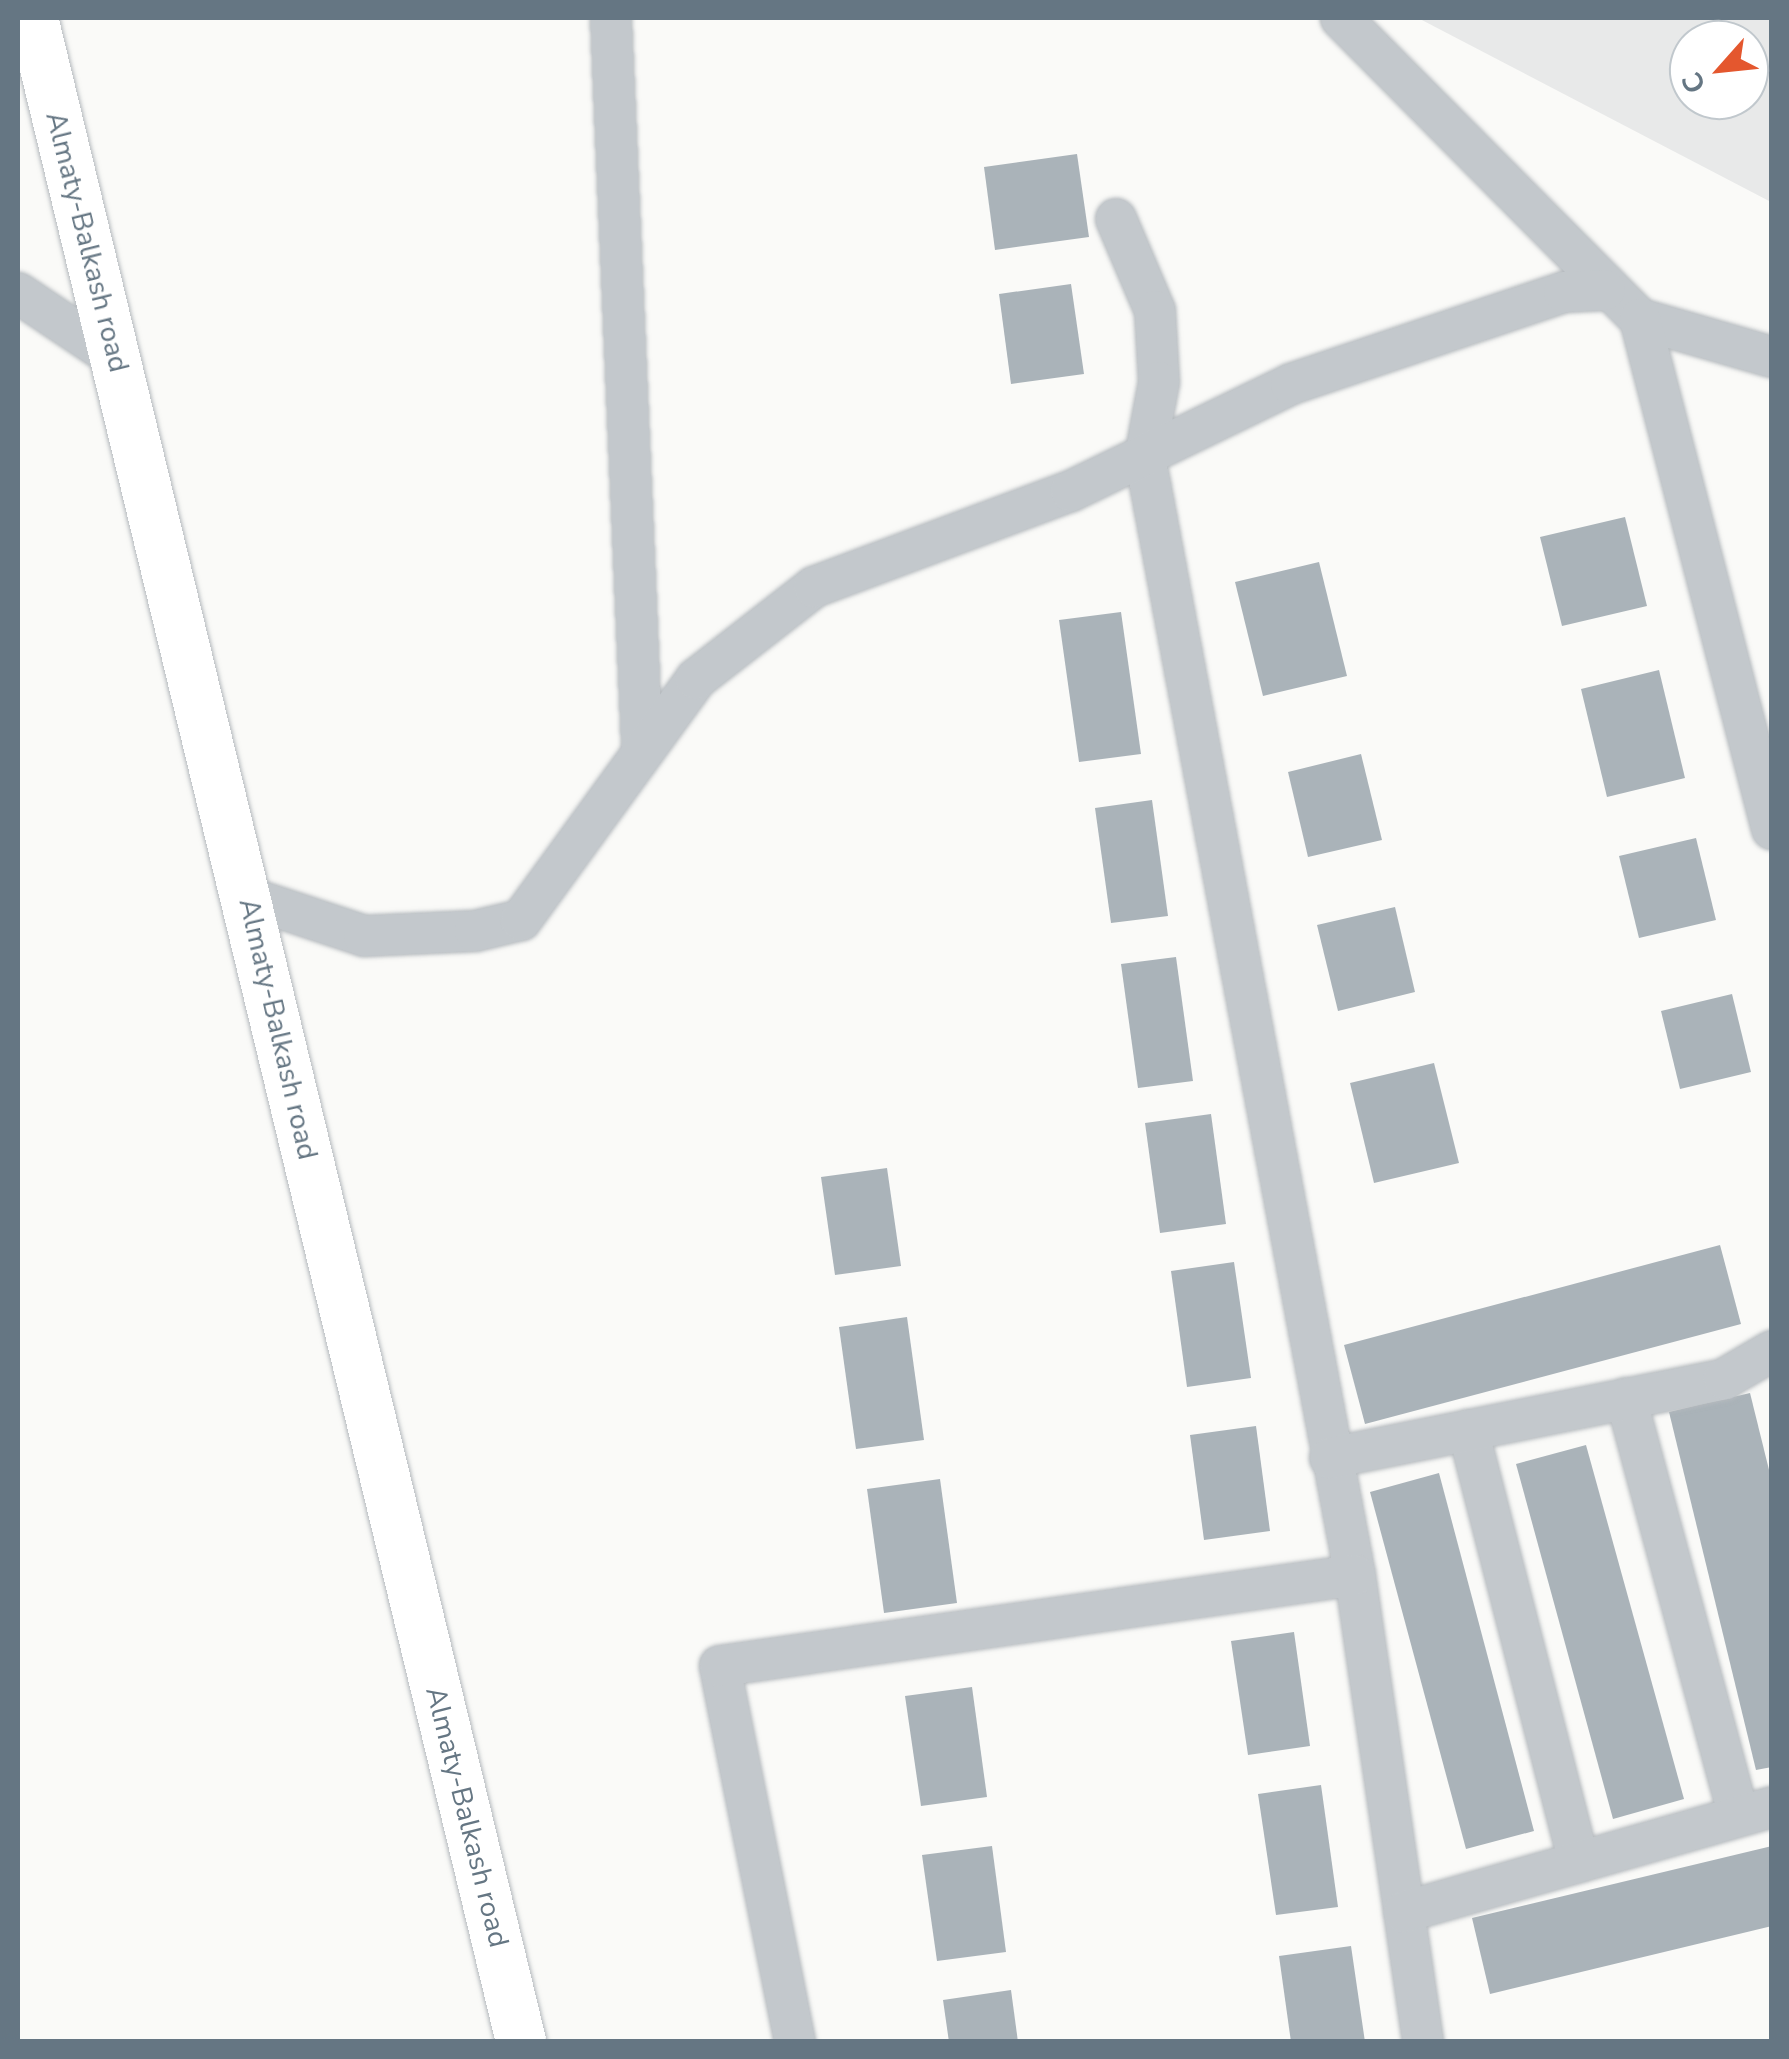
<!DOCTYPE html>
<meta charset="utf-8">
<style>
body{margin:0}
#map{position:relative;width:1789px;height:2059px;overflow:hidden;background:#fafaf8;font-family:"Nunito Sans",sans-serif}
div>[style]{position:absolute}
.built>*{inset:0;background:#e8e9e9}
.building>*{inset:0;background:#aab3b9}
.roads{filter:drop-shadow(0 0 2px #b5babe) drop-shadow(0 0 2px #b5babe)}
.minor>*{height:40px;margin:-20px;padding:0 20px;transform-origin:20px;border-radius:20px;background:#c3c8cc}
.major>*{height:50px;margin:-25px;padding:0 25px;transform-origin:25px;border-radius:25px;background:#fff}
span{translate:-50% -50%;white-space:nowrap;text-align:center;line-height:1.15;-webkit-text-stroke:10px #fff;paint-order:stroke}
.street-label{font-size:28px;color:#657683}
.frame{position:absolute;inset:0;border:20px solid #657683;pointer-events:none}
.north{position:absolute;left:1669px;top:20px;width:100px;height:100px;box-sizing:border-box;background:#fff;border:2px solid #c1c8cd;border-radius:50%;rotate:243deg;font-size:28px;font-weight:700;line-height:40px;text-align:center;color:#657683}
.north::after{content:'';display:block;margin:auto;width:35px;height:45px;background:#e4572e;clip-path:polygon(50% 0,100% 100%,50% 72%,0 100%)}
</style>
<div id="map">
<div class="built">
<i style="clip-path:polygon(evenodd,1418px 18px,1771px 18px,1771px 202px,1418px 18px,1689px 40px,1749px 40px,1749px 100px,1689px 100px,1689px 40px)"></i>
</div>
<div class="building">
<i style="clip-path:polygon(1077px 154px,1089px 237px,995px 250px,984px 167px)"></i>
<i style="clip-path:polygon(1071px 284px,1084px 374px,1011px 384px,999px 294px)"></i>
<i style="clip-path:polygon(1625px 517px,1647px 606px,1562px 626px,1540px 537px)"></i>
<i style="clip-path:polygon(1319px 562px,1347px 676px,1263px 696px,1235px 582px)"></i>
<i style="clip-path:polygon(1121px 612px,1141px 754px,1079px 762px,1059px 620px)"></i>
<i style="clip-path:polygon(1659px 670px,1685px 778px,1607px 797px,1581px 689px)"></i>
<i style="clip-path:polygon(1361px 754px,1382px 840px,1308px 857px,1288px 772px)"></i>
<i style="clip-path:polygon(1152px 800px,1168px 916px,1111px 923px,1095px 808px)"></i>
<i style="clip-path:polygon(1696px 838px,1716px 920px,1639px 938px,1619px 856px)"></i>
<i style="clip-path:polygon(1395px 907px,1415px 992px,1338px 1011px,1317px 925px)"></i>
<i style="clip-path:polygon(1176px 957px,1193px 1081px,1138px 1088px,1121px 964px)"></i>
<i style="clip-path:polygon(1732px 994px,1751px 1072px,1680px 1089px,1661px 1011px)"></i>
<i style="clip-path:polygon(1434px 1063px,1459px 1163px,1374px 1183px,1350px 1083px)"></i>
<i style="clip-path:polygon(1211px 1114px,1226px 1224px,1160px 1233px,1145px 1123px)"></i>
<i style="clip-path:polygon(887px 1168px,901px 1266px,835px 1275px,821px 1177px)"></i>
<i style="clip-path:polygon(1720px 1245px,1741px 1324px,1365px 1424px,1344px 1345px)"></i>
<i style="clip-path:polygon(1234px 1262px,1251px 1378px,1187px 1387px,1171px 1271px)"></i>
<i style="clip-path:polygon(907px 1317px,924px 1440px,856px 1449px,839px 1327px)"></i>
<i style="clip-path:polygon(1750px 1393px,1772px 1482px,1772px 1767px,1756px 1770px,1669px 1412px)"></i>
<i style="clip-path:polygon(1256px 1426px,1270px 1531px,1204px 1540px,1190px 1435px)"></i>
<i style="clip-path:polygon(1586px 1445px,1684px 1799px,1613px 1819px,1516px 1464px)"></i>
<i style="clip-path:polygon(1439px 1473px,1534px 1831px,1466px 1849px,1370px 1492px)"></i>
<i style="clip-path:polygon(940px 1479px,957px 1603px,884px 1613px,867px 1489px)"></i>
<i style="clip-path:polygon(1294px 1632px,1310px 1746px,1248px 1755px,1231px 1641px)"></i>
<i style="clip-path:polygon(972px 1687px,987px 1797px,921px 1806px,905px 1696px)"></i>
<i style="clip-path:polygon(1321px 1785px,1338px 1907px,1276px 1915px,1258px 1794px)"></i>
<i style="clip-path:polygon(992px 1846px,1006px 1952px,937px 1961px,922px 1855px)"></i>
<i style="clip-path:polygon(1772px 1846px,1772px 1926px,1490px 1994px,1472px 1918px)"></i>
<i style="clip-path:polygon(1351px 1946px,1365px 2042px,1291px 2042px,1279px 1956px)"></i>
<i style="clip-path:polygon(1011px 1990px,1018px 2042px,949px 2042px,943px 2000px)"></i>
</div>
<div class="roads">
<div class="minor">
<i style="left:611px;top:18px;width:728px;rotate:87.56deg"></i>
<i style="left:1341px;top:18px;width:424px;rotate:45.2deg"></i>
<i style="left:1640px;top:319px;width:137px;rotate:16.1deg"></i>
<i style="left:1116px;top:219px;width:100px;rotate:67deg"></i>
<i style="left:1155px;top:311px;width:71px;rotate:86.8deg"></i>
<i style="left:1159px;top:382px;width:76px;rotate:100.6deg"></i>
<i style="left:1145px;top:457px;width:1138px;rotate:79.36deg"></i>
<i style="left:1355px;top:1575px;width:472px;rotate:81.7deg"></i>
<i style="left:18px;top:293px;width:117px;rotate:33.8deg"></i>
<i style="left:1640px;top:319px;width:527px;rotate:75.49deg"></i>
<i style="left:247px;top:897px;width:123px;rotate:18.4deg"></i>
<i style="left:364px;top:936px;width:111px;rotate:-2.6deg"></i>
<i style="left:475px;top:931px;width:47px;rotate:-13.4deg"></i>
<i style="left:521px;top:920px;width:298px;rotate:-54deg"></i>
<i style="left:696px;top:679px;width:150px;rotate:-37.9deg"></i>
<i style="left:814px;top:587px;width:274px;rotate:-20.5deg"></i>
<i style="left:1071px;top:491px;width:245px;rotate:-25.9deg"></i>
<i style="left:1291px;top:384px;width:288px;rotate:-18.6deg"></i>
<i style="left:1564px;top:292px;width:41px;rotate:-2.8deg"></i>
<i style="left:1626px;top:1398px;width:433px;rotate:74.9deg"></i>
<i style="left:1468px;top:1430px;width:446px;rotate:75.6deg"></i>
<i style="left:1330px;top:1458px;width:402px;rotate:-11.3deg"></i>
<i style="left:1724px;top:1379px;width:56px;rotate:-30.3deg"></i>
<i style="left:1404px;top:1912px;width:383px;rotate:-15.9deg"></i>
<i style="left:795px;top:2042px;width:383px;rotate:-101.3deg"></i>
<i style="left:720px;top:1666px;width:641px;rotate:-8.16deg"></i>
</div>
<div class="major">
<i style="left:33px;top:18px;width:2082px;rotate:76.44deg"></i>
</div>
</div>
<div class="street-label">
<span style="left:87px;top:242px;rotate:76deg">Almaty-Balkash road</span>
<span style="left:278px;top:1029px;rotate:77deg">Almaty-Balkash road</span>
<span style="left:467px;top:1817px;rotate:76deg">Almaty-Balkash road</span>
</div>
<div class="frame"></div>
<div class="north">С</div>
</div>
